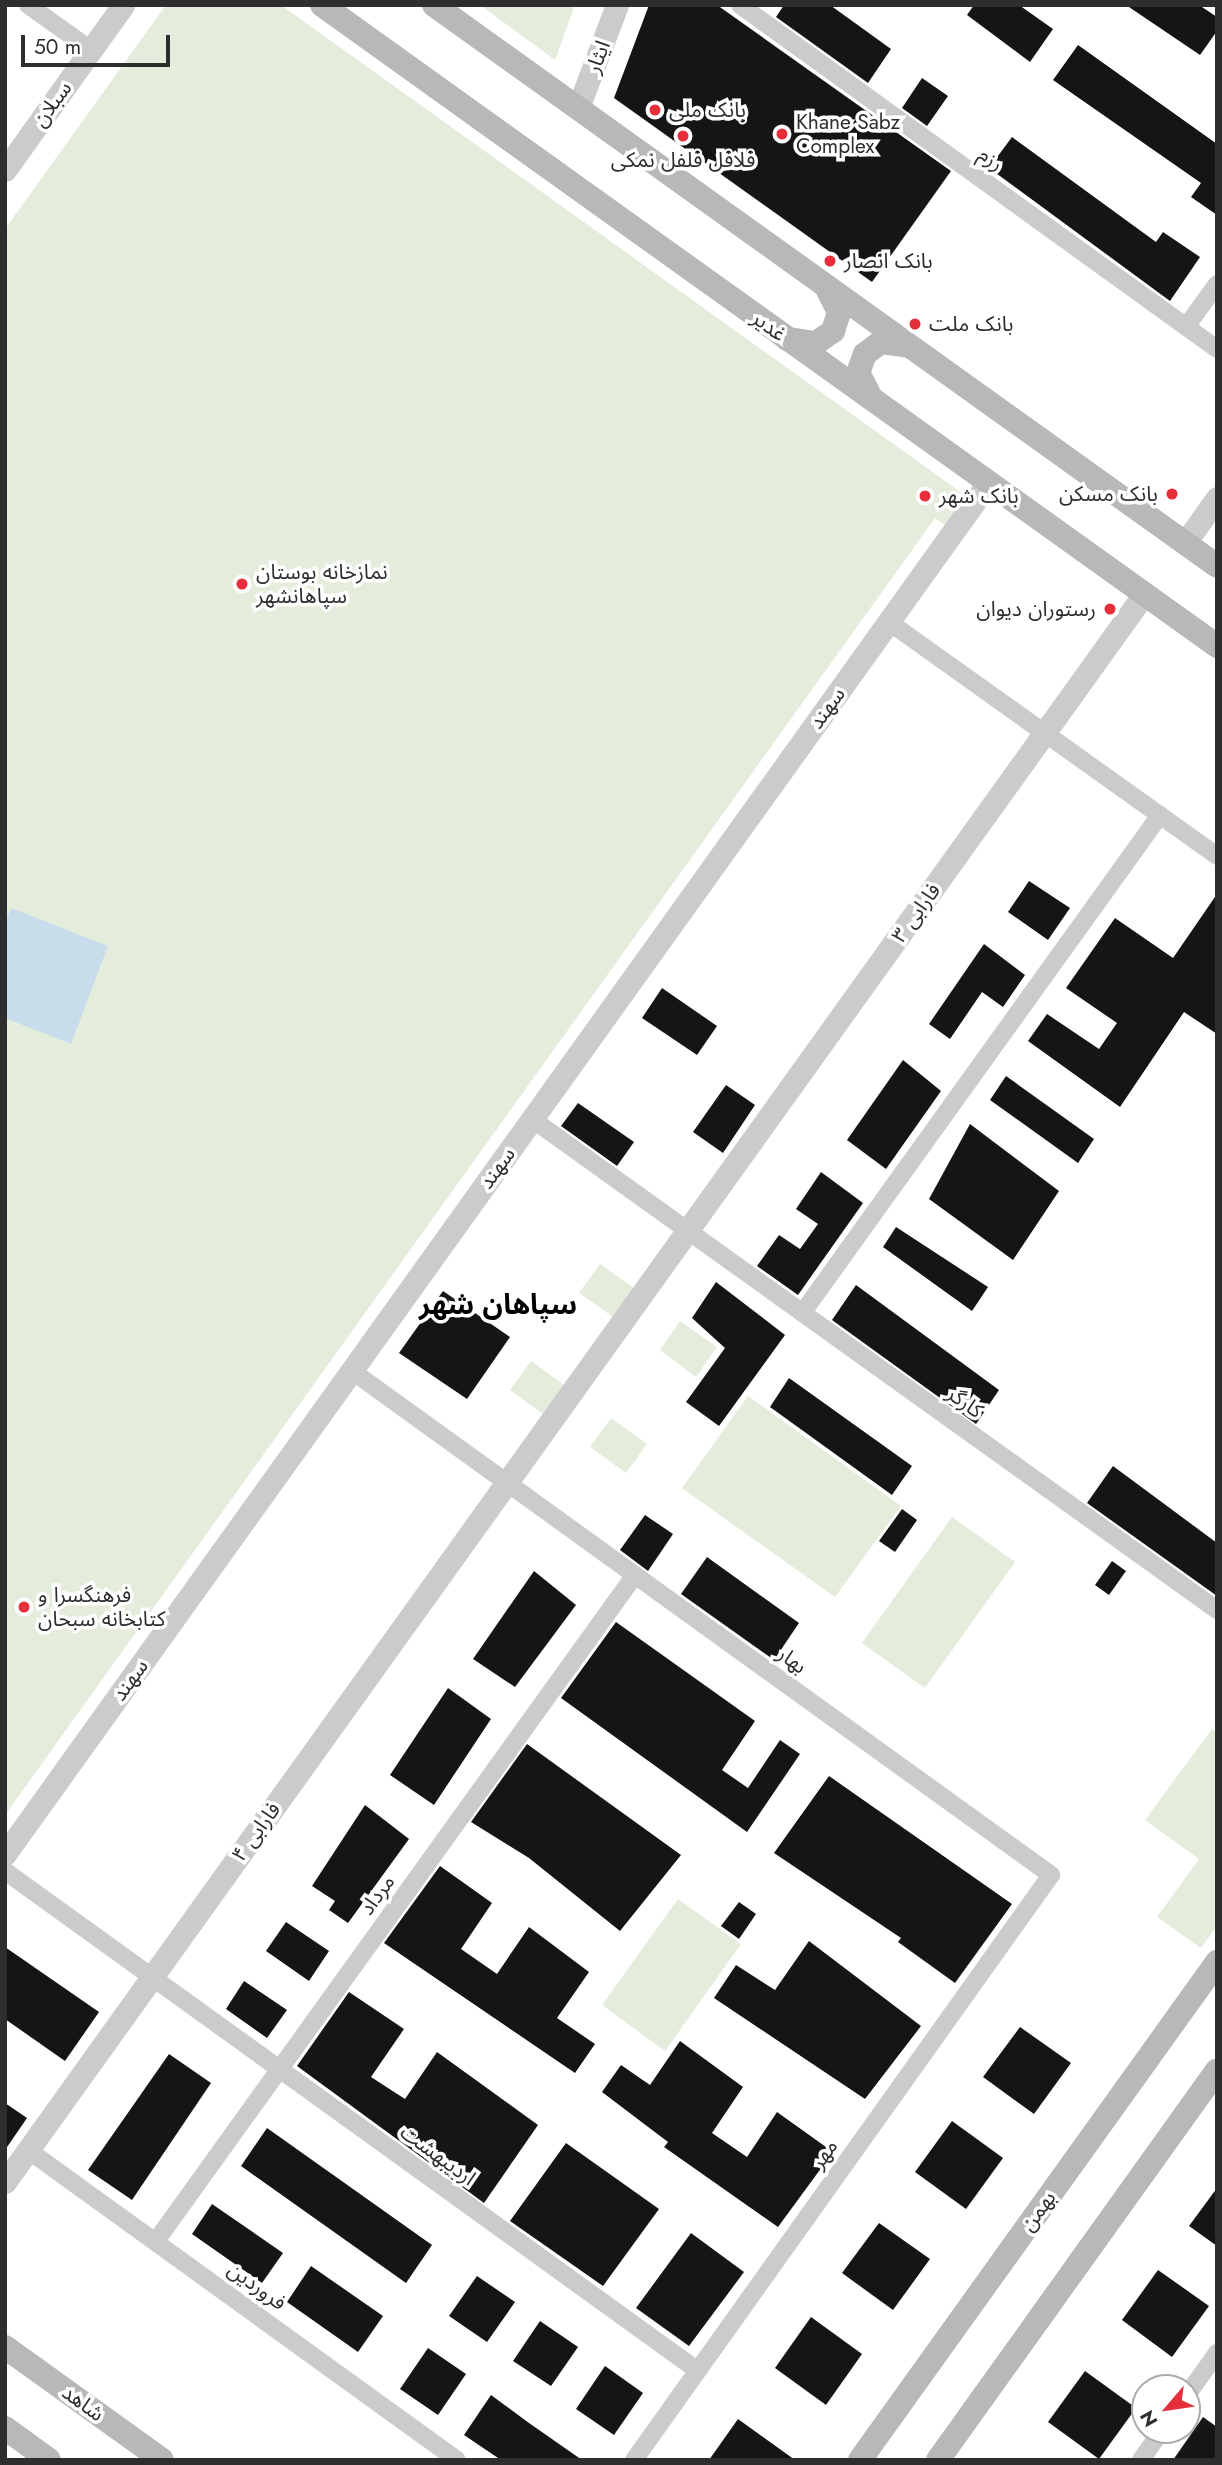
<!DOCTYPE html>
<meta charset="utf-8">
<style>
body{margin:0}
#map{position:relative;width:1222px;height:2465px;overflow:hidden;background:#fff;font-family:Jost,"Noto Sans Arabic",sans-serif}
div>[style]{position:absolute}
.green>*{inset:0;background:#e4ecdc}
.water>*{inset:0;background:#c8ddec}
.building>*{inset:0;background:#151515}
.minor>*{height:18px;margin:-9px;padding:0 9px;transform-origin:9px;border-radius:9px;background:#cbcbcb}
.tertiary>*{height:23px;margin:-11.5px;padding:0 11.5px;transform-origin:11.5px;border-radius:11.5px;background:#cbcbcb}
.secondary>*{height:24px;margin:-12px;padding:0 12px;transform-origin:12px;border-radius:12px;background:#b8b8b8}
.dots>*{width:19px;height:19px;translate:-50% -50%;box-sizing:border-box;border:4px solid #fff;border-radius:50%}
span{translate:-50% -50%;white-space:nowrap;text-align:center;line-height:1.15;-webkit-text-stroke:7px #fff;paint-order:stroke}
.street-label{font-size:21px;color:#2e2e2e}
.poi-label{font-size:21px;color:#2e2e2e}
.left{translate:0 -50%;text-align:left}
.right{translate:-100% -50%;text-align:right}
.district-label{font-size:28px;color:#000;font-weight:700}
.frame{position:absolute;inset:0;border:7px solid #2e2e2e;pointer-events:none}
.north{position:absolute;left:1131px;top:2374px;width:70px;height:70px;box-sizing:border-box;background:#fff;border:2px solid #ababab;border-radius:50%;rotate:241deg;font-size:19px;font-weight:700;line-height:28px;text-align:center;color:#2e2e2e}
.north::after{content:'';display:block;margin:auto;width:24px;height:32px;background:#e62f3b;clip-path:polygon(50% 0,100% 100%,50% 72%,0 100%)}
.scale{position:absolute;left:21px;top:35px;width:149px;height:32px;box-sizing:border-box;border:4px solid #2e2e2e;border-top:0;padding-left:9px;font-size:21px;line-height:24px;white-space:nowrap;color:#2e2e2e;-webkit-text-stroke:5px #fff;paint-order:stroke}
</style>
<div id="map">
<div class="green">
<i style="clip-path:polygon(166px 5px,281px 5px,973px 501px,952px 530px,935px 518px,5px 1815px,5px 229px)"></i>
<i style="clip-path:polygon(480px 5px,575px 5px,555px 60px)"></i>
<i style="clip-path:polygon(600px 1264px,637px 1290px,616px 1319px,579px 1293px)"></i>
<i style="clip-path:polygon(680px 1321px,717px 1347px,696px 1377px,660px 1350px)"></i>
<i style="clip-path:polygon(531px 1361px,567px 1387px,546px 1416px,510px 1390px)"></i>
<i style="clip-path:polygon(748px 1396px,901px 1506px,835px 1597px,682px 1488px)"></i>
<i style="clip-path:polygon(611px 1418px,647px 1444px,626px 1473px,590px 1447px)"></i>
<i style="clip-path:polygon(952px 1517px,1015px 1562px,925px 1688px,862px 1643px)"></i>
<i style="clip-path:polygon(1212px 1729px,1217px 1732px,1217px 1926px,1201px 1948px,1157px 1917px,1199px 1859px,1145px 1820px)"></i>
<i style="clip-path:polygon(678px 1899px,741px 1944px,665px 2051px,602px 2005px)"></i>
</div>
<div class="water">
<i style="clip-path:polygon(11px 908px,108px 946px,71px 1044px,5px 1018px,5px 924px)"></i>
</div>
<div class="building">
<i style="clip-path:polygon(649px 5px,717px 5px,951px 171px,872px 282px,614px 98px)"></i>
<i style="clip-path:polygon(784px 5px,830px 5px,891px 49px,868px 83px,776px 17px)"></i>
<i style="clip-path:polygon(974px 5px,1019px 5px,1053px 29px,1030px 62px,967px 15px)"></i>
<i style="clip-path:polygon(1126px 5px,1199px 5px,1217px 17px,1217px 31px,1200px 55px)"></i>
<i style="clip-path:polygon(1078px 45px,1217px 144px,1217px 215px,1191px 197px,1201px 183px,1053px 80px)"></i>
<i style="clip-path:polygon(922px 78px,948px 96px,927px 126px,902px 108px)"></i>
<i style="clip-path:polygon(1012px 137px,1156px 242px,1163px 232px,1200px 257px,1170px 301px,989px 168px)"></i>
<i style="clip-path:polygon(1029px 881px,1070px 908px,1048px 940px,1008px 912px)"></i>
<i style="clip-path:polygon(1217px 894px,1217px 1034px,1184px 1012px,1120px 1107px,1028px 1041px,1047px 1014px,1099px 1049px,1117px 1023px,1066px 988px,1115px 918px,1173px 958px)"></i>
<i style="clip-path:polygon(984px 944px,1025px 975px,1003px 1007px,982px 992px,950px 1039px,929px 1024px)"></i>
<i style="clip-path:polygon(662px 988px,717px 1026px,697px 1055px,642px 1018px)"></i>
<i style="clip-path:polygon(903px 1060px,941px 1091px,886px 1169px,847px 1140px)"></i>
<i style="clip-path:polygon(1006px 1076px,1094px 1139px,1078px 1163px,990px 1100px)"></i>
<i style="clip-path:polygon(726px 1085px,755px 1105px,723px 1153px,693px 1132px)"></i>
<i style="clip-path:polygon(578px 1103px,634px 1142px,617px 1166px,561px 1126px)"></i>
<i style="clip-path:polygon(970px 1124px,1059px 1191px,1013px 1260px,929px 1199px)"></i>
<i style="clip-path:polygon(821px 1172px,863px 1203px,798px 1295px,757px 1266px,779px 1235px,800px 1249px,818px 1224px,796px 1209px)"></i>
<i style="clip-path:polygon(896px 1227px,988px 1287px,972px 1311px,883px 1247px)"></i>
<i style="clip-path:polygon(716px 1282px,785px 1335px,719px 1426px,686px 1402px,725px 1348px,692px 1318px)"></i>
<i style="clip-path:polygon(856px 1285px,999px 1390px,976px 1424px,832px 1320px)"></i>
<i style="clip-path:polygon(443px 1291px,510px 1337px,467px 1399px,399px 1353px)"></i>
<i style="clip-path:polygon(789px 1378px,912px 1466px,892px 1495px,770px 1407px)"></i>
<i style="clip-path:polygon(1113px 1466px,1217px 1543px,1217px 1596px,1087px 1503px)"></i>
<i style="clip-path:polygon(902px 1509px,917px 1520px,895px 1552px,879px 1541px)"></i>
<i style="clip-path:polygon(645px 1515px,673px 1534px,648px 1571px,620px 1550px)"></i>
<i style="clip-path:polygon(707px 1557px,799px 1623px,774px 1660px,681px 1594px)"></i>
<i style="clip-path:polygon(1112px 1561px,1126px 1571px,1109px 1595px,1095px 1585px)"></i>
<i style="clip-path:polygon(534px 1571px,576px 1605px,515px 1687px,473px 1659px)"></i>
<i style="clip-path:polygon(616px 1622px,755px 1721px,722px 1770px,748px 1788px,780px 1740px,800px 1754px,747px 1832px,561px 1698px)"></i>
<i style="clip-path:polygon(448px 1688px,491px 1719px,434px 1805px,390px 1775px)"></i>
<i style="clip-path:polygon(527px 1744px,681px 1855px,620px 1931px,529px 1858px,471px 1822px)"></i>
<i style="clip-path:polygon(829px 1776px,1012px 1904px,955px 1983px,898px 1942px,901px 1938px,774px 1853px)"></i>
<i style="clip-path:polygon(365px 1805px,409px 1839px,348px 1923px,329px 1910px,335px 1901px,312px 1886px)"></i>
<i style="clip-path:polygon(440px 1866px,492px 1903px,461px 1949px,497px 1974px,529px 1927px,589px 1972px,557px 2018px,595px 2044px,575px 2073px,384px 1943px)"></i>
<i style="clip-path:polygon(739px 1902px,756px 1914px,739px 1939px,721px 1926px)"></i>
<i style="clip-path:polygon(286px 1922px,329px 1951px,309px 1981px,266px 1951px)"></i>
<i style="clip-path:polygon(809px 1941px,921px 2026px,865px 2099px,714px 1998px,736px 1965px,775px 1990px)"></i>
<i style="clip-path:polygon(5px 1947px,99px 2012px,65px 2061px,5px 2019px)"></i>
<i style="clip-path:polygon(244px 1981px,287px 2010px,267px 2038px,226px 2009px)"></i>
<i style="clip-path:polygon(349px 1992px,404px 2029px,371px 2077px,405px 2099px,437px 2052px,538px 2125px,484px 2203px,297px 2066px)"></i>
<i style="clip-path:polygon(1020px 2027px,1071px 2063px,1034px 2114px,983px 2077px)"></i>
<i style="clip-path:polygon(680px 2041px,743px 2087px,712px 2133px,747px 2157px,777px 2112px,833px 2152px,778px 2227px,664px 2147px,668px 2142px,602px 2092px,621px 2065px,650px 2085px)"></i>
<i style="clip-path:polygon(169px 2054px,211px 2083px,132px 2200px,88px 2170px)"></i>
<i style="clip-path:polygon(5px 2103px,27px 2118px,5px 2150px)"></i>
<i style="clip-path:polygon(952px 2121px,1003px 2158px,966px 2209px,915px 2172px)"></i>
<i style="clip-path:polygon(267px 2128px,432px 2245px,406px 2283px,241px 2166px)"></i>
<i style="clip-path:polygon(566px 2143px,659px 2209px,603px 2286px,510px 2221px)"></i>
<i style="clip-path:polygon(1217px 2188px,1217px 2246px,1189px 2226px)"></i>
<i style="clip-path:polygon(212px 2204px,283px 2253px,262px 2283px,192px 2234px)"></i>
<i style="clip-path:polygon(879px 2223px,930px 2259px,893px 2310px,842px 2273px)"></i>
<i style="clip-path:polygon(691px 2233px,744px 2272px,689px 2346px,636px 2308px)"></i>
<i style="clip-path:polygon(311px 2266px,383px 2316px,358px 2352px,287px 2302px)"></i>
<i style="clip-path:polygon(1158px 2270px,1209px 2306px,1172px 2357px,1122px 2320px)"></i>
<i style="clip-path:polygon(477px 2276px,515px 2302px,487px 2342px,449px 2316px)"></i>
<i style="clip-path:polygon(811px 2317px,862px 2354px,826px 2405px,775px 2368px)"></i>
<i style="clip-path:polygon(540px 2321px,578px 2347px,551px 2386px,513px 2361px)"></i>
<i style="clip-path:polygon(428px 2348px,466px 2374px,438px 2415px,400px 2389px)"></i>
<i style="clip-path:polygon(605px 2366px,643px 2393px,614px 2435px,576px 2409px)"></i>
<i style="clip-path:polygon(1085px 2371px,1136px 2408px,1099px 2459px,1048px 2422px)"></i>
<i style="clip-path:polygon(491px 2395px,529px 2423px,582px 2460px,501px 2460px,464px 2435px)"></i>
<i style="clip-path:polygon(1203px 2417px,1217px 2427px,1217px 2460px,1173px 2460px)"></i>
<i style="clip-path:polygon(738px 2419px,795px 2460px,709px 2460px)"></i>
</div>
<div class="minor">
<i style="left:28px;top:5px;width:77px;rotate:35.5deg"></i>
<i style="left:740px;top:5px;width:588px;rotate:35.8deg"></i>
<i style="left:1186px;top:327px;width:53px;rotate:-54.2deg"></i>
<i style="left:889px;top:622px;width:403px;rotate:35.5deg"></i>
<i style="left:532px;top:1119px;width:843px;rotate:35.63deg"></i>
<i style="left:803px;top:1312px;width:612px;rotate:-54.31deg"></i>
<i style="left:352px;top:1371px;width:862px;rotate:35.79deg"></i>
<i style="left:1051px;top:1875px;width:718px;rotate:125.48deg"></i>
<i style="left:5px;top:1871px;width:853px;rotate:35.8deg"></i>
<i style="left:28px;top:2150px;width:529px;rotate:35.85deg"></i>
<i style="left:156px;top:2241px;width:820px;rotate:-54.28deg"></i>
<i style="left:1187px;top:2395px;width:52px;rotate:-54.5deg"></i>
<i style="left:1141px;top:2460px;width:37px;rotate:-55deg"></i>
</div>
<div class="tertiary">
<i style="left:578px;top:108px;width:110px;rotate:-69.3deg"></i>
<i style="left:5px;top:170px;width:203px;rotate:-54.4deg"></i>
<i style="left:1185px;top:543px;width:55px;rotate:-54.6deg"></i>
<i style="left:5px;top:1854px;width:1687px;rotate:-54.36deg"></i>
<i style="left:5px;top:2182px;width:1954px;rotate:-54.35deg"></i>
</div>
<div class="secondary">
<i style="left:322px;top:5px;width:1101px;rotate:35.61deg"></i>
<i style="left:434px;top:5px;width:963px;rotate:35.62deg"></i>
<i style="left:787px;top:339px;width:29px;rotate:8deg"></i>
<i style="left:816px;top:343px;width:21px;rotate:-35deg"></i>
<i style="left:833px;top:331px;width:20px;rotate:-72deg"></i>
<i style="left:839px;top:312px;width:29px;rotate:-117deg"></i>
<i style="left:871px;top:398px;width:28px;rotate:-117deg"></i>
<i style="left:858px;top:373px;width:20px;rotate:-70deg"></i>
<i style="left:865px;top:354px;width:20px;rotate:-37deg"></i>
<i style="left:881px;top:342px;width:28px;rotate:8deg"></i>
<i style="left:5px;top:2347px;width:193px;rotate:35.7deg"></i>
<i style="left:5px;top:2428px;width:54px;rotate:36deg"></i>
<i style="left:860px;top:2460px;width:613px;rotate:-54.36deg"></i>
<i style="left:938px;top:2460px;width:479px;rotate:-54.4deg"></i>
</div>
<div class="dots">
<i style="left:655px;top:110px;background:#e62f3b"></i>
<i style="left:782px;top:134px;background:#e62f3b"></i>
<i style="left:683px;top:136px;background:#e62f3b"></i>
<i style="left:830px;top:261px;background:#e62f3b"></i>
<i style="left:915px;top:324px;background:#e62f3b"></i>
<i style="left:1172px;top:494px;background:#e62f3b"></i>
<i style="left:925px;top:496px;background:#e62f3b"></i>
<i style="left:242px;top:584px;background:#e62f3b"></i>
<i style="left:1110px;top:609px;background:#e62f3b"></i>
<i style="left:24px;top:1607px;background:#e62f3b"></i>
</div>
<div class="street-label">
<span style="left:598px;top:57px;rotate:-69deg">ایثار</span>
<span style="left:52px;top:104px;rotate:-54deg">سبلان</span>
<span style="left:991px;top:159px;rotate:36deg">رزم</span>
<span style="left:769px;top:326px;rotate:36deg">غدیر</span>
<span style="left:827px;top:708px;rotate:-54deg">سهند</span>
<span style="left:916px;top:913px;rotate:-54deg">فارابی ۳</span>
<span style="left:497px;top:1168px;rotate:-54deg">سهند</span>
<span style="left:965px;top:1402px;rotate:36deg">کارگر</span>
<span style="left:792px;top:1660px;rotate:36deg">بهار</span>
<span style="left:130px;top:1680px;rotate:-54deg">سهند</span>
<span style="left:256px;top:1832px;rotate:-54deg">فارابی ۴</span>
<span style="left:377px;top:1895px;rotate:-54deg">مرداد</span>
<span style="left:824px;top:2154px;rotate:-54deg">مهر</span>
<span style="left:438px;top:2155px;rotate:36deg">اردیبهشت</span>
<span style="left:1038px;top:2211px;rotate:-54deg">بهمن</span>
<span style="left:257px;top:2286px;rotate:36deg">فروردین</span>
<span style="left:83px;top:2403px;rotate:36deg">شاهد</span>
</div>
<div class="poi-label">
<span class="left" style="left:669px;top:110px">بانک ملی</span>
<span class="left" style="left:796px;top:134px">Khane Sabz<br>Complex</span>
<span style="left:683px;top:160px">فلافل فلفل نمکی</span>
<span class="left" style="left:844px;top:261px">بانک انصار</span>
<span class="left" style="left:929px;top:324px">بانک ملت</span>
<span class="right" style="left:1158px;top:494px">بانک مسکن</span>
<span class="left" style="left:939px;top:496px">بانک شهر</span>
<span class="left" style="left:256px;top:584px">نمازخانه بوستان<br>سپاهانشهر</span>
<span class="right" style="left:1096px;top:609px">رستوران دیوان</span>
<span class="left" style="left:38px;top:1607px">فرهنگسرا و<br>کتابخانه سبحان</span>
</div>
<div class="district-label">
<span style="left:498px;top:1305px">سپاهان شهر</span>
</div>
<div class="frame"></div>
<div class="north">N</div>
<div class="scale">50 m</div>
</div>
